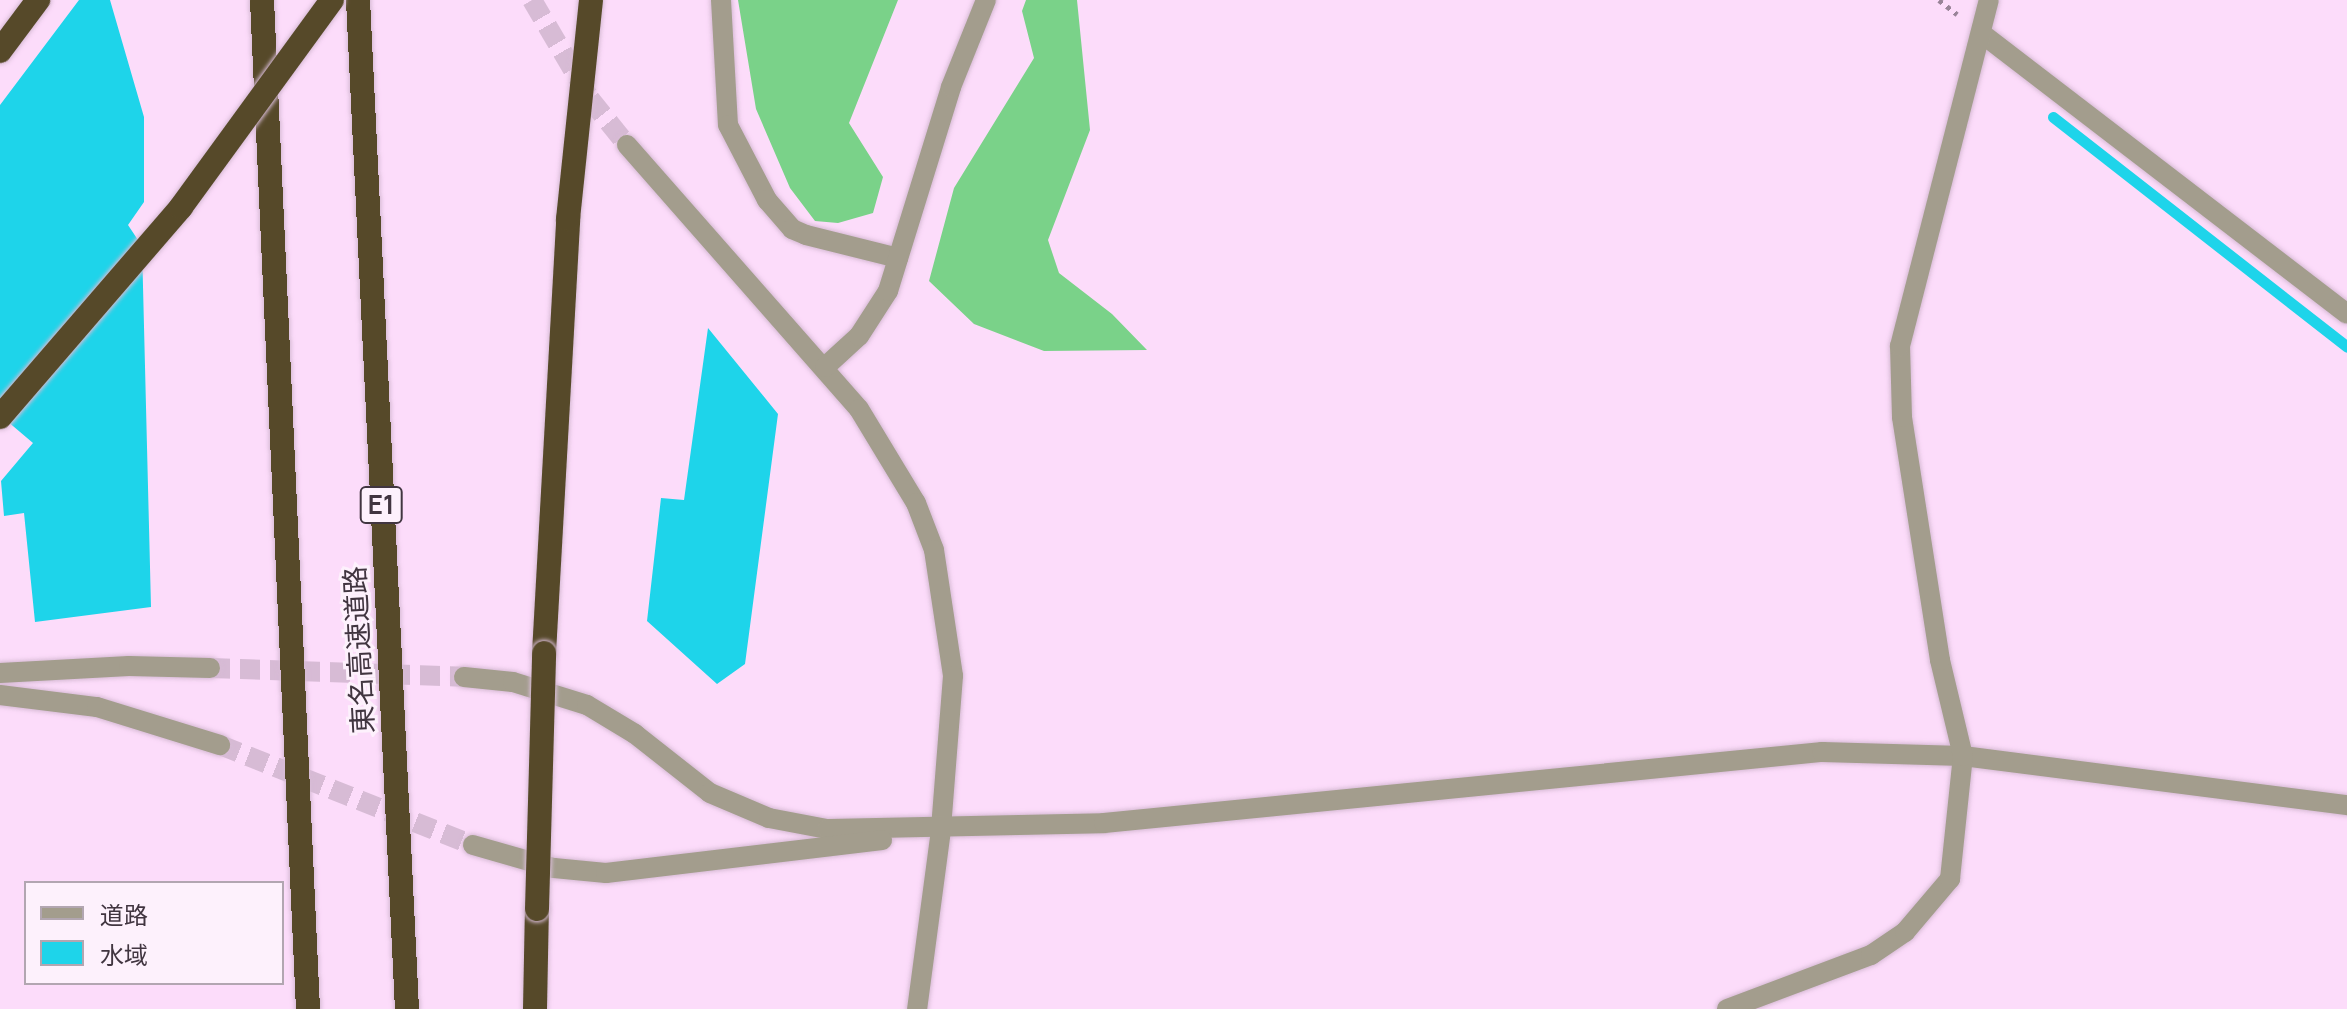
<!DOCTYPE html>
<meta charset="utf-8">
<style>
body{margin:0}
#map{position:relative;width:2347px;height:1009px;overflow:hidden;background:#fcdcfa;font-family:Manrope,"Noto Sans JP",sans-serif}
div>[style]{position:absolute}
.forest>*{inset:0;background:#7ad289}
.water>*{inset:0;background:#1ed4ea}
.stream>*{height:11px;margin:-5.5px;padding:0 5.5px;transform-origin:5.5px;border-radius:5.5px;background:#1ed4ea}
.minor-tunnel>*{height:20px;margin-top:-10px;transform-origin:0;background:repeating-linear-gradient(90deg,#d7bbd5 0 20px,transparent 0 30px)}
.path>*{height:5px;margin-top:-2.5px;transform-origin:0;background:repeating-linear-gradient(90deg,#998498 0 4px,transparent 0 10px)}
.roads{filter:drop-shadow(0 0 2px #d7bbd5) drop-shadow(0 0 2px #d7bbd5)}
.minor>*{height:20px;margin:-10px;padding:0 10px;transform-origin:10px;border-radius:10px;background:#a39d8d}
.highway>*{height:24px;margin:-12px;padding:0 12px;transform-origin:12px;border-radius:12px;background:#564929}
.bridges{filter:drop-shadow(0 0 2px #d7bbd5) drop-shadow(0 0 2px #d7bbd5)}
.highway-bridge>*{height:24px;margin:-12px;padding:0 12px;transform-origin:12px;border-radius:12px;background:#564929}
span{translate:-50% -50%;white-space:nowrap;text-align:center;line-height:1.15;-webkit-text-stroke:6px #fdf1fc;paint-order:stroke}
.shield-label span{padding:2px 6px;background:#fdf1fc;border:2px solid;border-radius:6px;-webkit-text-stroke-width:0}
.shield-label{font-size:26px;color:#413540;font-weight:700}
.street-label{font-size:28px;color:#413540}
.legend{position:absolute;left:24px;top:881px;width:260px;height:104px;box-sizing:border-box;background:#fdf1fc;border:2px solid #b2a6b1;margin:0;padding:10px 14px;list-style:none;font-size:24px;color:#413540}
.legend li{display:flex;align-items:center;gap:16px;height:40px}
.legend b{width:40px;border:2px solid #b2a6b1}
</style>
<div id="map">
<div class="forest">
<i style="clip-path:polygon(738px 0,898px 0,849px 123px,883px 177px,873px 213px,838px 223px,815px 221px,790px 188px,756px 109px)"></i>
<i style="clip-path:polygon(1026px 0,1077px 0,1090px 130px,1048px 240px,1059px 273px,1112px 314px,1147px 350px,1044px 351px,974px 324px,929px 281px,954px 188px,1034px 58px,1022px 11px)"></i>
</div>
<div class="water">
<i style="clip-path:polygon(79px 0,110px 0,144px 117px,144px 202px,128px 225px,142px 246px,151px 607px,35px 622px,24px 513px,4px 516px,1px 481px,33px 443px,0 415px,0 105px)"></i>
<i style="clip-path:polygon(708px 328px,778px 414px,745px 664px,717px 684px,647px 621px,661px 498px,684px 500px)"></i>
</div>
<div class="stream">
<i style="left:2053px;top:117px;width:373px;rotate:38deg"></i>
</div>
<div class="minor-tunnel">
<i style="left:532px;top:0;width:115px;rotate:59.6deg"></i>
<i style="left:590px;top:99px;width:59px;rotate:51.2deg"></i>
<i style="left:210px;top:668px;width:254px;rotate:2deg"></i>
<i style="left:220px;top:745px;width:272px;rotate:21.6deg"></i>
</div>
<div class="path">
<i style="left:1939px;top:0;width:23px;rotate:38deg"></i>
</div>
<div class="roads">
<div class="minor">
<i style="left:721px;top:0;width:125px;rotate:86.8deg"></i>
<i style="left:728px;top:125px;width:85px;rotate:62.5deg"></i>
<i style="left:767px;top:200px;width:38px;rotate:49deg"></i>
<i style="left:792px;top:229px;width:15px;rotate:23deg"></i>
<i style="left:806px;top:235px;width:95px;rotate:14deg"></i>
<i style="left:1981px;top:33px;width:461px;rotate:37.5deg"></i>
<i style="left:627px;top:145px;width:351px;rotate:48.7deg"></i>
<i style="left:859px;top:409px;width:110px;rotate:58.8deg"></i>
<i style="left:916px;top:503px;width:50px;rotate:69deg"></i>
<i style="left:934px;top:550px;width:127px;rotate:81.4deg"></i>
<i style="left:953px;top:676px;width:154px;rotate:94.5deg"></i>
<i style="left:941px;top:830px;width:181px;rotate:97.6deg"></i>
<i style="left:825px;top:367px;width:46px;rotate:-42.4deg"></i>
<i style="left:859px;top:336px;width:54px;rotate:-57.2deg"></i>
<i style="left:888px;top:291px;width:214px;rotate:-72.8deg"></i>
<i style="left:951px;top:87px;width:94px;rotate:-68.1deg"></i>
<i style="left:0;top:673px;width:129px;rotate:-3.1deg"></i>
<i style="left:129px;top:666px;width:81px;rotate:1.4deg"></i>
<i style="left:464px;top:677px;width:49px;rotate:5.8deg"></i>
<i style="left:513px;top:682px;width:77px;rotate:17.3deg"></i>
<i style="left:587px;top:705px;width:56px;rotate:31.1deg"></i>
<i style="left:635px;top:734px;width:95px;rotate:38.2deg"></i>
<i style="left:710px;top:793px;width:64px;rotate:23deg"></i>
<i style="left:769px;top:818px;width:59px;rotate:10.7deg"></i>
<i style="left:827px;top:829px;width:277px;rotate:-1.2deg"></i>
<i style="left:1104px;top:823px;width:722px;rotate:-5.65deg"></i>
<i style="left:1822px;top:752px;width:141px;rotate:1.6deg"></i>
<i style="left:1963px;top:756px;width:387px;rotate:7.3deg"></i>
<i style="left:0;top:695px;width:98px;rotate:7.1deg"></i>
<i style="left:97px;top:707px;width:129px;rotate:17.2deg"></i>
<i style="left:473px;top:845px;width:84px;rotate:15.9deg"></i>
<i style="left:554px;top:868px;width:52px;rotate:5.5deg"></i>
<i style="left:606px;top:873px;width:278px;rotate:-6.8deg"></i>
<i style="left:1727px;top:1009px;width:154px;rotate:-20.6deg"></i>
<i style="left:1871px;top:955px;width:41px;rotate:-34.1deg"></i>
<i style="left:1905px;top:932px;width:70px;rotate:-49.7deg"></i>
<i style="left:1950px;top:879px;width:124px;rotate:-84deg"></i>
<i style="left:1963px;top:756px;width:99px;rotate:-103.5deg"></i>
<i style="left:1940px;top:660px;width:246px;rotate:-98.9deg"></i>
<i style="left:1902px;top:417px;width:71px;rotate:-91.6deg"></i>
<i style="left:1900px;top:346px;width:357px;rotate:-75.6deg"></i>
</div>
<div class="highway">
<i style="left:262px;top:0;width:1010px;rotate:87.39deg"></i>
<i style="left:358px;top:0;width:1010px;rotate:87.22deg"></i>
<i style="left:0;top:51px;width:64px;rotate:-53.3deg"></i>
<i style="left:544px;top:653px;width:435px;rotate:-86.8deg"></i>
<i style="left:568px;top:219px;width:220px;rotate:-84deg"></i>
<i style="left:535px;top:1009px;width:100px;rotate:-88.9deg"></i>
</div>
</div>
<div class="bridges">
<div class="highway-bridge">
<i style="left:0;top:417px;width:277px;rotate:-49.2deg"></i>
<i style="left:181px;top:207px;width:256px;rotate:-53.9deg"></i>
<i style="left:537px;top:909px;width:256px;rotate:-88.4deg"></i>
</div>
</div>
<div class="shield-label">
<span style="left:381px;top:505px">E1</span>
</div>
<div class="street-label">
<span style="left:358px;top:650px;rotate:-93deg">東名高速道路</span>
</div>
<ul class="legend">
<li><b style="height:10px;background:#a39d8d"></b>道路</li>
<li><b style="height:22px;background:#1ed4ea"></b>水域</li>
</ul>
</div>
